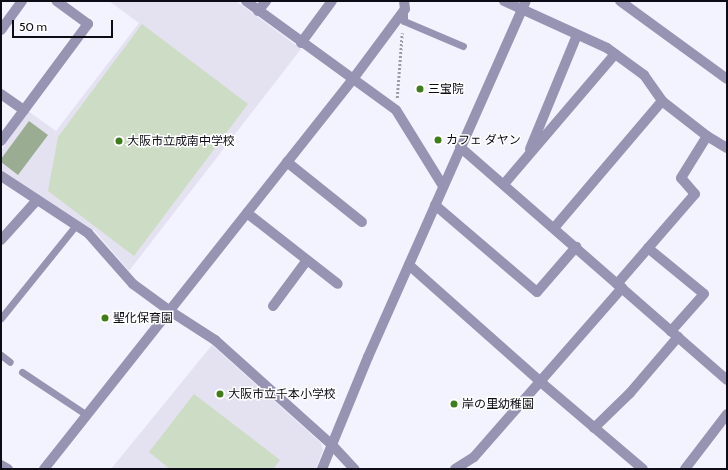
<!DOCTYPE html>
<meta charset="utf-8">
<style>
body{margin:0}
#map{position:relative;width:728px;height:470px;overflow:hidden;background:#f3f2ff;font-family:Cabin,"Noto Sans JP",sans-serif}
div>[style]{position:absolute}
.built>*{inset:0;background:#e4e2f1}
.green>*{inset:0;background:#ccdcc5}
.water>*{inset:0;background:#9aad92}
.path>*{height:2.5px;margin-top:-1.25px;transform-origin:0;background:repeating-linear-gradient(90deg,#9c9aa6 0 2px,transparent 0 4px)}
.lane>*{height:7px;margin:-3.5px;padding:0 3.5px;transform-origin:3.5px;border-radius:3.5px;background:#9793b3}
.street>*{height:10px;margin:-5px;padding:0 5px;transform-origin:5px;border-radius:5px;background:#9793b3}
.dots>*{width:11px;height:11px;translate:-50% -50%;box-sizing:border-box;border:2px solid #fff;border-radius:50%}
span{translate:-50% -50%;white-space:nowrap;text-align:center;line-height:1.15;-webkit-text-stroke:3px #fff;paint-order:stroke}
.poi-label{font-size:12px;color:#0d0b15}
.left{translate:0 -50%;text-align:left}
.frame{position:absolute;inset:0;border:2px solid #0d0b15;pointer-events:none}
.scale{position:absolute;left:12px;top:20px;width:101px;height:18px;box-sizing:border-box;border:2px solid #0d0b15;border-top:0;padding-left:5px;font-size:12px;line-height:14px;white-space:nowrap;color:#0d0b15;-webkit-text-stroke:3px #fff;paint-order:stroke}
</style>
<div id="map">
<div class="built">
<i style="clip-path:polygon(109px 1px,236px 1px,301px 49px,129px 271px,95px 231px,1px 171px,1px 151px,28px 111px,56px 131px,139px 23px)"></i>
<i style="clip-path:polygon(212px 345px,321px 443px,323px 450px,316px 469px,111px 469px)"></i>
</div>
<div class="green">
<i style="clip-path:polygon(142px 24px,248px 104px,134px 256px,48px 191px,58px 137px)"></i>
<i style="clip-path:polygon(194px 394px,280px 460px,273px 469px,170px 469px,149px 452px)"></i>
</div>
<div class="water">
<i style="clip-path:polygon(29px 121px,48px 135px,18px 175px,1px 162px,1px 159px)"></i>
</div>
<div class="path">
<i style="left:397px;top:98px;width:65px;rotate:-85.6deg"></i>
</div>
<div class="lane">
<i style="left:404px;top:11px;width:10px;rotate:90deg"></i>
<i style="left:404px;top:21px;width:64px;rotate:23deg"></i>
<i style="left:1px;top:318px;width:119px;rotate:-51.1deg"></i>
<i style="left:1px;top:355px;width:11px;rotate:38deg"></i>
<i style="left:22px;top:372px;width:78px;rotate:33.5deg"></i>
</div>
<div class="street">
<i style="left:246px;top:1px;width:185px;rotate:36deg"></i>
<i style="left:396px;top:110px;width:89px;rotate:58.3deg"></i>
<i style="left:504px;top:1px;width:113px;rotate:24.5deg"></i>
<i style="left:607px;top:48px;width:46px;rotate:36.1deg"></i>
<i style="left:644px;top:75px;width:32px;rotate:55deg"></i>
<i style="left:662px;top:101px;width:57px;rotate:37.9deg"></i>
<i style="left:707px;top:136px;width:23px;rotate:31deg"></i>
<i style="left:620px;top:1px;width:132px;rotate:36.1deg"></i>
<i style="left:258px;top:11px;width:13px;rotate:-51deg"></i>
<i style="left:1px;top:30px;width:36px;rotate:-54deg"></i>
<i style="left:301px;top:43px;width:52px;rotate:-53.6deg"></i>
<i style="left:1px;top:94px;width:28px;rotate:35deg"></i>
<i style="left:1px;top:141px;width:146px;rotate:-53.4deg"></i>
<i style="left:88px;top:24px;width:39px;rotate:-144deg"></i>
<i style="left:460px;top:147px;width:354px;rotate:41.1deg"></i>
<i style="left:530px;top:149px;width:123px;rotate:-67.6deg"></i>
<i style="left:287px;top:162px;width:96px;rotate:38.7deg"></i>
<i style="left:1px;top:176px;width:104px;rotate:33.2deg"></i>
<i style="left:88px;top:233px;width:68px;rotate:48.6deg"></i>
<i style="left:133px;top:284px;width:46px;rotate:36.1deg"></i>
<i style="left:170px;top:311px;width:54px;rotate:32.8deg"></i>
<i style="left:215px;top:340px;width:157px;rotate:41.9deg"></i>
<i style="left:332px;top:445px;width:33px;rotate:47deg"></i>
<i style="left:504px;top:184px;width:171px;rotate:-49.5deg"></i>
<i style="left:435px;top:205px;width:134px;rotate:40.5deg"></i>
<i style="left:537px;top:292px;width:60px;rotate:-49.1deg"></i>
<i style="left:247px;top:213px;width:115px;rotate:38deg"></i>
<i style="left:554px;top:228px;width:167px;rotate:-49.6deg"></i>
<i style="left:1px;top:240px;width:54px;rotate:-48deg"></i>
<i style="left:648px;top:248px;width:72px;rotate:39.4deg"></i>
<i style="left:704px;top:294px;width:50px;rotate:131.7deg"></i>
<i style="left:409px;top:265px;width:179px;rotate:41.6deg"></i>
<i style="left:543px;top:384px;width:131px;rotate:40.4deg"></i>
<i style="left:617px;top:284px;width:119px;rotate:-49.1deg"></i>
<i style="left:695px;top:194px;width:21px;rotate:-131deg"></i>
<i style="left:681px;top:178px;width:49px;rotate:-58.2deg"></i>
<i style="left:273px;top:306px;width:57px;rotate:-53.5deg"></i>
<i style="left:594px;top:428px;width:50px;rotate:-44.2deg"></i>
<i style="left:630px;top:393px;width:74px;rotate:-49.4deg"></i>
<i style="left:1px;top:465px;width:8px;rotate:30deg"></i>
<i style="left:44px;top:469px;width:498px;rotate:-51.6deg"></i>
<i style="left:353px;top:79px;width:87px;rotate:-53.4deg"></i>
<i style="left:405px;top:9px;width:8px;rotate:-97deg"></i>
<i style="left:322px;top:469px;width:121px;rotate:-67.7deg"></i>
<i style="left:368px;top:357px;width:389px;rotate:-66.1deg"></i>
<i style="left:455px;top:469px;width:22px;rotate:-32deg"></i>
<i style="left:474px;top:457px;width:225px;rotate:-48.8deg"></i>
<i style="left:685px;top:469px;width:69px;rotate:-52.6deg"></i>
</div>
<div class="dots">
<i style="left:420px;top:89px;background:#3f7d19"></i>
<i style="left:438px;top:140px;background:#3f7d19"></i>
<i style="left:119px;top:141px;background:#3f7d19"></i>
<i style="left:105px;top:318px;background:#3f7d19"></i>
<i style="left:220px;top:394px;background:#3f7d19"></i>
<i style="left:454px;top:404px;background:#3f7d19"></i>
</div>
<div class="poi-label">
<span class="left" style="left:428px;top:89px">三宝院</span>
<span class="left" style="left:446px;top:140px">カフェ ダヤン</span>
<span class="left" style="left:127px;top:141px">大阪市立成南中学校</span>
<span class="left" style="left:113px;top:318px">聖化保育園</span>
<span class="left" style="left:228px;top:394px">大阪市立千本小学校</span>
<span class="left" style="left:462px;top:404px">岸の里幼稚園</span>
</div>
<div class="frame"></div>
<div class="scale">50 m</div>
</div>
